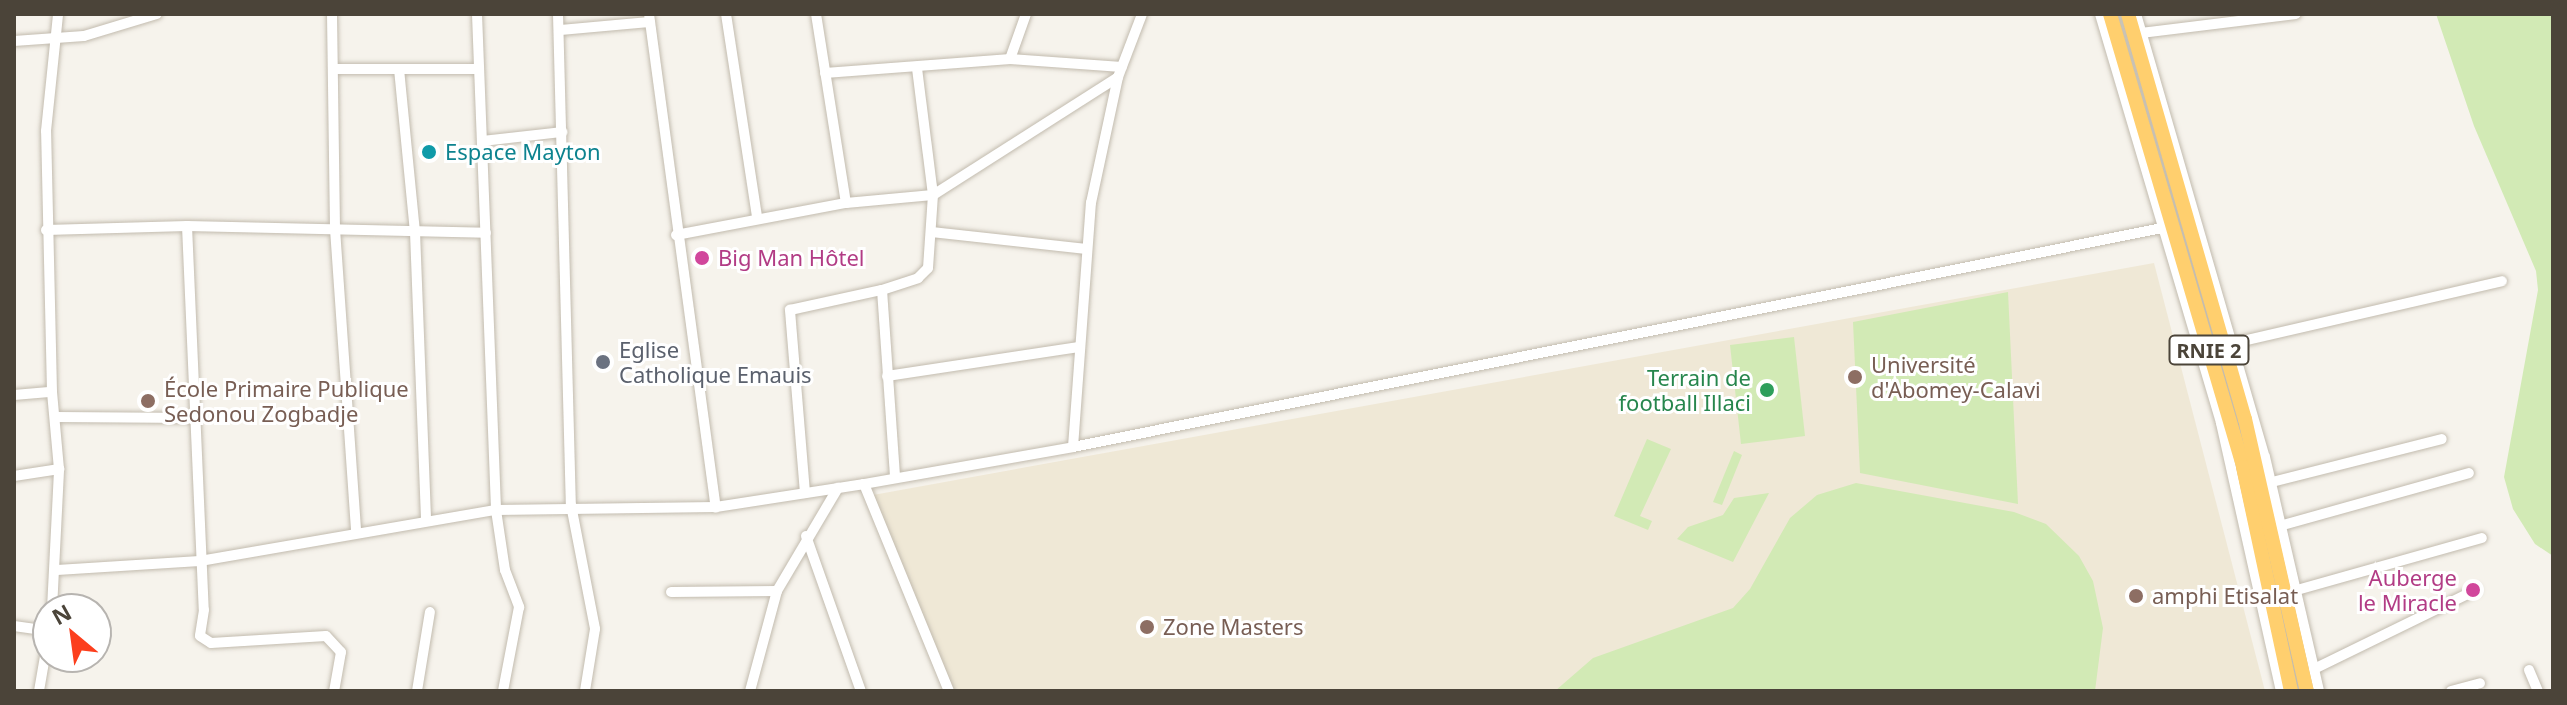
<!DOCTYPE html>
<meta charset="utf-8">
<style>
body{margin:0}
#map{position:relative;width:2567px;height:705px;overflow:hidden;background:#f6f3ec;font-family:"Noto Sans",sans-serif}
div>[style]{position:absolute}
.education>*{inset:0;background:#efe8d6}
.green>*{inset:0;background:#d2eab5}
.roads{filter:drop-shadow(0 0 2px #c2bbae) drop-shadow(0 0 2px #c2bbae)}
.minor>*{height:10px;margin:-5px;padding:0 5px;transform-origin:5px;border-radius:5px;background:#fff}
.highway>*{height:14px;margin:-7px;padding:0 7px;transform-origin:7px;border-radius:7px;background:#ffcf6e}
.dots>*{width:22px;height:22px;translate:-50% -50%;box-sizing:border-box;border:4px solid #fff;border-radius:50%}
span{translate:-50% -50%;white-space:nowrap;text-align:center;line-height:1.15;-webkit-text-stroke:6px #fff;paint-order:stroke}
.shield-label span{padding:2px 6px;background:#fff;border:2px solid;border-radius:6px;-webkit-text-stroke-width:0}
.shield-label{font-size:20px;color:#4b4439;font-weight:700}
.culture-label{font-size:22px;color:#0d838f}
.left{translate:0 -50%;text-align:left}
.hotel-label{font-size:22px;color:#b23c85}
.right{translate:-100% -50%;text-align:right}
.worship-label{font-size:22px;color:#5b616d}
.education-label{font-size:22px;color:#785e54}
.leisure-label{font-size:22px;color:#27864d}
.frame{position:absolute;inset:0;border:16px solid #4b4439;pointer-events:none}
.north{position:absolute;left:32px;top:593px;width:80px;height:80px;box-sizing:border-box;background:#fff;border:2px solid #b7b4b0;border-radius:50%;rotate:331deg;font-size:22px;font-weight:700;line-height:32px;text-align:center;color:#4b4439}
.north::after{content:'';display:block;margin:auto;width:28px;height:36px;background:#fc3f1d;clip-path:polygon(50% 0,100% 100%,50% 72%,0 100%)}
</style>
<div id="map">
<div class="education">
<i style="clip-path:polygon(2154px 263px,2265px 691px,953px 691px,873px 495px)"></i>
</div>
<div class="green">
<i style="clip-path:polygon(2436px 14px,2553px 14px,2553px 556px,2535px 544px,2513px 509px,2504px 477px,2538px 290px,2536px 271px,2474px 126px)"></i>
<i style="clip-path:polygon(2008px 292px,2018px 504px,1860px 473px,1853px 322px)"></i>
<i style="clip-path:polygon(1794px 337px,1805px 436px,1741px 444px,1730px 345px)"></i>
<i style="clip-path:polygon(1647px 439px,1671px 449px,1640px 516px,1652px 521px,1648px 530px,1614px 516px)"></i>
<i style="clip-path:polygon(1734px 451px,1742px 455px,1722px 505px,1713px 502px)"></i>
<i style="clip-path:polygon(1856px 483px,2014px 512px,2046px 524px,2079px 556px,2093px 581px,2103px 628px,2095px 691px,1555px 691px,1593px 658px,1733px 608px,1750px 589px,1790px 518px,1817px 495px)"></i>
<i style="clip-path:polygon(1769px 493px,1733px 562px,1677px 539px,1688px 527px,1723px 515px,1734px 498px)"></i>
</div>
<div class="roads">
<div class="minor">
<i style="left:332px;top:14px;width:215px;rotate:89.2deg"></i>
<i style="left:335px;top:229px;width:303px;rotate:86deg"></i>
<i style="left:477px;top:14px;width:496px;rotate:87.8deg"></i>
<i style="left:496px;top:510px;width:61px;rotate:81.5deg"></i>
<i style="left:505px;top:570px;width:40px;rotate:69deg"></i>
<i style="left:519px;top:607px;width:86px;rotate:100.8deg"></i>
<i style="left:558px;top:14px;width:491px;rotate:88.5deg"></i>
<i style="left:571px;top:505px;width:126px;rotate:79deg"></i>
<i style="left:595px;top:629px;width:63px;rotate:99.2deg"></i>
<i style="left:649px;top:14px;width:498px;rotate:82.3deg"></i>
<i style="left:726px;top:14px;width:205px;rotate:81.3deg"></i>
<i style="left:816px;top:14px;width:191px;rotate:81deg"></i>
<i style="left:2100px;top:14px;width:427px;rotate:73.5deg"></i>
<i style="left:2221px;top:423px;width:275px;rotate:77.4deg"></i>
<i style="left:2136px;top:14px;width:461px;rotate:73.8deg"></i>
<i style="left:2265px;top:457px;width:240px;rotate:77deg"></i>
<i style="left:560px;top:30px;width:90px;rotate:-5.1deg"></i>
<i style="left:2141px;top:33px;width:156px;rotate:-7deg"></i>
<i style="left:14px;top:41px;width:70px;rotate:-4.1deg"></i>
<i style="left:84px;top:36px;width:76px;rotate:-16.8deg"></i>
<i style="left:1010px;top:59px;width:48px;rotate:-70.4deg"></i>
<i style="left:337px;top:69px;width:141px"></i>
<i style="left:399px;top:69px;width:164px;rotate:84.4deg"></i>
<i style="left:415px;top:232px;width:287px;rotate:87.8deg"></i>
<i style="left:825px;top:73px;width:186px;rotate:-4.3deg"></i>
<i style="left:1010px;top:59px;width:112px;rotate:4.1deg"></i>
<i style="left:483px;top:141px;width:80px;rotate:-6.5deg"></i>
<i style="left:187px;top:226px;width:384px;rotate:87.5deg"></i>
<i style="left:204px;top:610px;width:26px;rotate:99deg"></i>
<i style="left:200px;top:636px;width:13px;rotate:32deg"></i>
<i style="left:211px;top:643px;width:115px;rotate:-3.5deg"></i>
<i style="left:326px;top:636px;width:22px;rotate:47deg"></i>
<i style="left:341px;top:652px;width:40px;rotate:100deg"></i>
<i style="left:46px;top:230px;width:141px;rotate:-1.6deg"></i>
<i style="left:187px;top:226px;width:299px;rotate:1.3deg"></i>
<i style="left:932px;top:232px;width:155px;rotate:6.3deg"></i>
<i style="left:676px;top:235px;width:173px;rotate:-10.7deg"></i>
<i style="left:846px;top:203px;width:87px;rotate:-5.3deg"></i>
<i style="left:933px;top:195px;width:219px;rotate:-32.5deg"></i>
<i style="left:882px;top:290px;width:187px;rotate:86deg"></i>
<i style="left:2234px;top:343px;width:275px;rotate:-13deg"></i>
<i style="left:887px;top:376px;width:194px;rotate:-8.6deg"></i>
<i style="left:14px;top:395px;width:38px;rotate:-5deg"></i>
<i style="left:55px;top:417px;width:140px;rotate:0.4deg"></i>
<i style="left:1073px;top:447px;width:245px;rotate:-85.8deg"></i>
<i style="left:1091px;top:203px;width:129px;rotate:-77.9deg"></i>
<i style="left:1118px;top:77px;width:67px;rotate:-69.1deg"></i>
<i style="left:14px;top:476px;width:46px;rotate:-8.8deg"></i>
<i style="left:2272px;top:482px;width:175px;rotate:-14.2deg"></i>
<i style="left:864px;top:484px;width:224px;rotate:67.7deg"></i>
<i style="left:805px;top:493px;width:184px;rotate:-94.7deg"></i>
<i style="left:790px;top:310px;width:94px;rotate:-12.3deg"></i>
<i style="left:882px;top:290px;width:38px;rotate:-18deg"></i>
<i style="left:918px;top:278px;width:14px;rotate:-45deg"></i>
<i style="left:928px;top:268px;width:73px;rotate:-86.1deg"></i>
<i style="left:933px;top:195px;width:127px;rotate:-97.2deg"></i>
<i style="left:2283px;top:525px;width:193px;rotate:-15.6deg"></i>
<i style="left:806px;top:536px;width:164px;rotate:70.5deg"></i>
<i style="left:57px;top:570px;width:143px;rotate:-3.6deg"></i>
<i style="left:200px;top:561px;width:300px;rotate:-9.8deg"></i>
<i style="left:496px;top:510px;width:220px;rotate:-0.8deg"></i>
<i style="left:716px;top:507px;width:150px;rotate:-8.8deg"></i>
<i style="left:864px;top:484px;width:212px;rotate:-10deg"></i>
<i style="left:1073px;top:447px;width:1111px;rotate:-11.37deg"></i>
<i style="left:2297px;top:590px;width:192px;rotate:-15.7deg"></i>
<i style="left:671px;top:592px;width:106px;rotate:-0.5deg"></i>
<i style="left:52px;top:609px;width:140px;rotate:-87.1deg"></i>
<i style="left:59px;top:469px;width:77px;rotate:-95.2deg"></i>
<i style="left:52px;top:392px;width:261px;rotate:-91.3deg"></i>
<i style="left:46px;top:131px;width:118px;rotate:-84.1deg"></i>
<i style="left:14px;top:626px;width:34px;rotate:8deg"></i>
<i style="left:2314px;top:669px;width:180px;rotate:-26deg"></i>
<i style="left:2529px;top:670px;width:23px;rotate:67deg"></i>
<i style="left:39px;top:691px;width:53px;rotate:-80.2deg"></i>
<i style="left:417px;top:691px;width:80px;rotate:-80.7deg"></i>
<i style="left:750px;top:691px;width:104px;rotate:-74.9deg"></i>
<i style="left:777px;top:591px;width:120px;rotate:-59.4deg"></i>
<i style="left:2451px;top:691px;width:30px;rotate:-15deg"></i>
</div>
<div class="highway">
<i style="left:2110px;top:14px;width:472px;rotate:73.6deg"></i>
<i style="left:2243px;top:467px;width:229px;rotate:77.9deg"></i>
<i style="left:2128px;top:14px;width:422px;rotate:73.9deg"></i>
<i style="left:2245px;top:419px;width:279px;rotate:77.2deg"></i>
</div>
</div>
<div class="dots">
<i style="left:429px;top:152px;background:#0f9aa8"></i>
<i style="left:702px;top:258px;background:#d1479c"></i>
<i style="left:603px;top:362px;background:#6b7280"></i>
<i style="left:1855px;top:377px;background:#8d6e63"></i>
<i style="left:1767px;top:390px;background:#2e9e5b"></i>
<i style="left:148px;top:401px;background:#8d6e63"></i>
<i style="left:2473px;top:590px;background:#d1479c"></i>
<i style="left:2136px;top:596px;background:#8d6e63"></i>
<i style="left:1147px;top:627px;background:#8d6e63"></i>
</div>
<div class="shield-label">
<span style="left:2209px;top:350px">RNIE 2</span>
</div>
<div class="culture-label">
<span class="left" style="left:445px;top:152px">Espace Mayton</span>
</div>
<div class="hotel-label">
<span class="left" style="left:718px;top:258px">Big Man Hôtel</span>
<span class="right" style="left:2457px;top:590px">Auberge<br>le Miracle</span>
</div>
<div class="worship-label">
<span class="left" style="left:619px;top:362px">Eglise<br>Catholique Emauis</span>
</div>
<div class="education-label">
<span class="left" style="left:1871px;top:377px">Université<br>d'Abomey-Calavi</span>
<span class="left" style="left:164px;top:401px">École Primaire Publique<br>Sedonou Zogbadje</span>
<span class="left" style="left:2152px;top:596px">amphi Etisalat</span>
<span class="left" style="left:1163px;top:627px">Zone Masters</span>
</div>
<div class="leisure-label">
<span class="right" style="left:1751px;top:390px">Terrain de<br>football Illaci</span>
</div>
<div class="frame"></div>
<div class="north">N</div>
</div>
